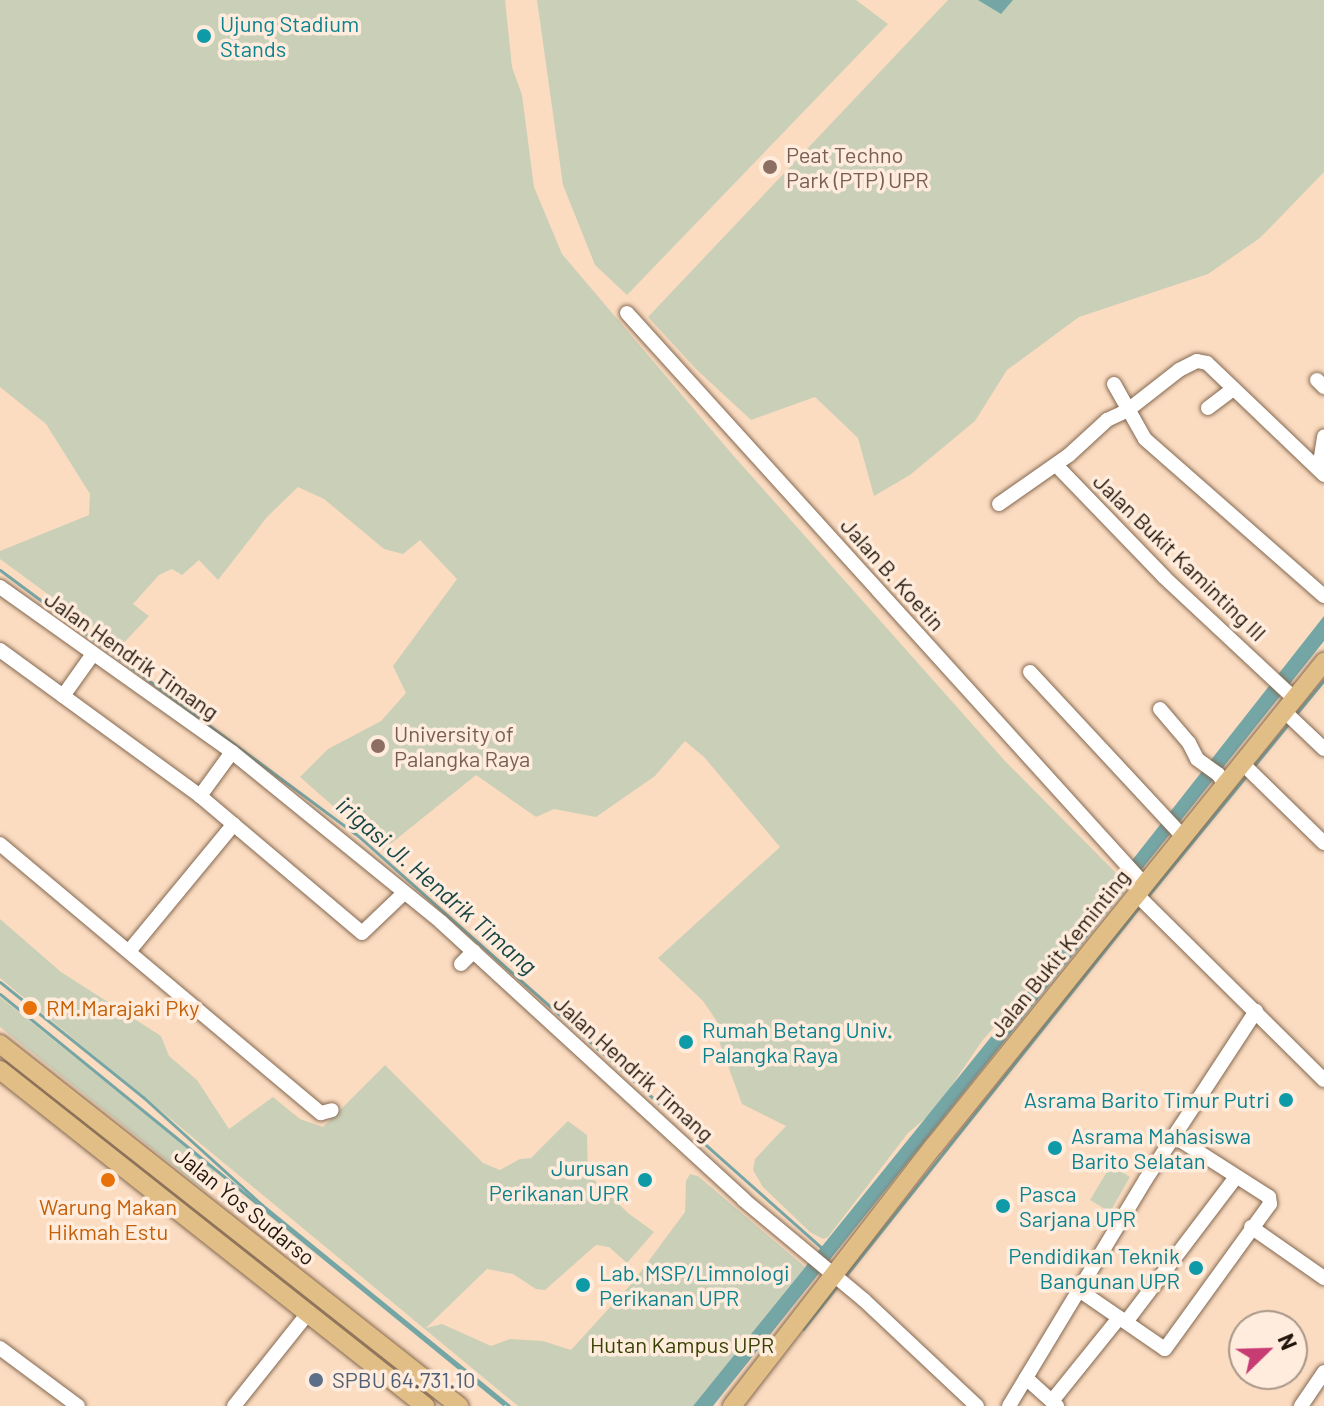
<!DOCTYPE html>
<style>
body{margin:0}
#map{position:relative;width:1324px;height:1406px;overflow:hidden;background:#fbdcc1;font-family:Barlow,sans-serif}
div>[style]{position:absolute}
.green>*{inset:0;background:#cad0b8}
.water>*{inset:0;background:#75a6a6}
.stream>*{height:3px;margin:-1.5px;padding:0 1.5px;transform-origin:1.5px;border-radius:1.5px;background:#75a6a6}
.roads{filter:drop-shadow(0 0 2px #836850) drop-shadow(0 0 2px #836850)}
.minor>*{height:14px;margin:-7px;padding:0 7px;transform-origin:7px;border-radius:7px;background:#fff}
.major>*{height:18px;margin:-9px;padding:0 9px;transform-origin:9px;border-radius:9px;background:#e0be85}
.dots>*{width:22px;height:22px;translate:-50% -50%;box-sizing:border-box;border:4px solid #ffecdc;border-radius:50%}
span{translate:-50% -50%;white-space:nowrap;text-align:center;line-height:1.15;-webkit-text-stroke:7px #ffecdc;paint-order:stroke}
.culture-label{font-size:22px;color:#0d838f}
.left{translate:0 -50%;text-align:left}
.right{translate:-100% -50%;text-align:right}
.education-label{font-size:22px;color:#785e54}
.street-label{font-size:22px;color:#22170d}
.food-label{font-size:22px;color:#c56008}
.park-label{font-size:22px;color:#374203}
.service-label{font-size:22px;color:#4e5e75}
.water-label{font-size:24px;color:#164444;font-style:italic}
.north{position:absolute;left:1228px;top:1310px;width:80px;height:80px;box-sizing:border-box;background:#ffecdc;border:2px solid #a79789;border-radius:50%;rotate:67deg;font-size:22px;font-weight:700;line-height:32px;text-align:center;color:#22170d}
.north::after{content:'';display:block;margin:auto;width:28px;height:36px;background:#c73c73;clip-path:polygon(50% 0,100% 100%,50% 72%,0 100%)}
</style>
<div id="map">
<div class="green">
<i style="clip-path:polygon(0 0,505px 0,512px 67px,522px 95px,534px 187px,562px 254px,732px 454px,1005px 761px,1118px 875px,1075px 933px,982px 1041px,935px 1110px,908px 1133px,828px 1237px,823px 1239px,810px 1232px,763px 1187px,753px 1170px,755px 1159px,786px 1126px,742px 1104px,720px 1044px,718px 1023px,703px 1001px,658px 958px,780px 847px,704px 757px,685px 741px,655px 776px,596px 817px,554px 809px,536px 817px,476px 775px,383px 850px,300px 777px,328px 749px,381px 721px,406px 693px,393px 666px,457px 579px,420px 540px,403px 554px,384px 549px,324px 499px,298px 487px,267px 517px,218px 580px,199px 560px,182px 575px,172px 569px,159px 575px,133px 604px,149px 616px,120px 647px,0 559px,0 551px,89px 515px,90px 494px,46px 424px,0 387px)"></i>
<i style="clip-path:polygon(537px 0,856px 0,888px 24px,627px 295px,595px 265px,563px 185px)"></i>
<i style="clip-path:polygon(948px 0,1324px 0,1324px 172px,1260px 238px,1208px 274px,1079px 317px,1007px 370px,975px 421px,910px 475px,874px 496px,858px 438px,815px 397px,751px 420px,697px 370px,648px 317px)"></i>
<i style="clip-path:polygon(0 919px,61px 972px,161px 1036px,169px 1056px,197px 1080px,229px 1129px,273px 1097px,300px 1119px,323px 1127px,385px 1065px,483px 1163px,500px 1170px,520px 1159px,531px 1158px,568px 1121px,587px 1135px,588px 1174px,628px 1213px,654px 1232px,627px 1263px,609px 1247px,596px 1245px,545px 1290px,536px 1289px,513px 1274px,487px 1269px,426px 1328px,442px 1324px,491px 1346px,510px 1339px,543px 1341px,571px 1350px,633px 1282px,685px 1212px,686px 1181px,690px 1174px,698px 1176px,805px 1267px,693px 1406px,518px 1406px,0 978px)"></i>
<i style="clip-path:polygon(0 997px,215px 1170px,204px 1190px,0 1027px)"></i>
<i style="clip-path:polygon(1111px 1165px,1130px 1177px,1110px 1212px,1090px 1200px)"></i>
</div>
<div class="water">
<i style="clip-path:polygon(978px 0,1013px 0,1001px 14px)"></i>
<i style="clip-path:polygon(1324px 616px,1324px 641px,1285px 690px,713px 1406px,693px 1406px,1075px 933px)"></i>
</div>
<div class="stream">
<i style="left:0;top:570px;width:443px;rotate:36.6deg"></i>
<i style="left:356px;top:834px;width:625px;rotate:41.63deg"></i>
<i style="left:1296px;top:714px;width:44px;rotate:-50.5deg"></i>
<i style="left:1253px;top:767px;width:57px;rotate:-50.7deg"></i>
<i style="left:1147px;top:897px;width:156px;rotate:-50.7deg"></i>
<i style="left:0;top:982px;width:184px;rotate:38.8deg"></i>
<i style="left:143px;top:1097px;width:161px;rotate:42.2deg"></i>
<i style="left:262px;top:1205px;width:318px;rotate:39.1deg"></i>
<i style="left:0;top:994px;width:649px;rotate:39.18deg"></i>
<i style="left:843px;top:1279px;width:477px;rotate:-51.5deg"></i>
<i style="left:803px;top:1329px;width:56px;rotate:-51.5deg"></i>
</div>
<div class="roads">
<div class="minor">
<i style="left:627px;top:313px;width:770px;rotate:47.84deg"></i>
<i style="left:1317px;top:380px;width:10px;rotate:45deg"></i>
<i style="left:1114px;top:384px;width:63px;rotate:60.6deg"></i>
<i style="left:1145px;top:439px;width:238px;rotate:41.3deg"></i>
<i style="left:1208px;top:408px;width:30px;rotate:-37deg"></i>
<i style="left:1056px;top:465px;width:156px;rotate:46deg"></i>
<i style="left:1164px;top:577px;width:179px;rotate:43deg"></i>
<i style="left:1319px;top:469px;width:33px;rotate:-81deg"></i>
<i style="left:999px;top:504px;width:85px;rotate:-35deg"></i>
<i style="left:1069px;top:455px;width:52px;rotate:-42.6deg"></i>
<i style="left:1107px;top:420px;width:23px;rotate:-25deg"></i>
<i style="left:1128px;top:410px;width:65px;rotate:-38.1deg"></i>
<i style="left:1179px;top:370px;width:20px;rotate:-27deg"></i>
<i style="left:1197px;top:361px;width:10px;rotate:11deg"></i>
<i style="left:1207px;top:363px;width:162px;rotate:43.7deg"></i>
<i style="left:0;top:587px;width:285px;rotate:35.4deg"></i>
<i style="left:232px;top:752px;width:269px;rotate:39.1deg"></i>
<i style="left:441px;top:922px;width:411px;rotate:42.5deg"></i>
<i style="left:744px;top:1200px;width:156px;rotate:39.8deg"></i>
<i style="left:864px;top:1300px;width:155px;rotate:43.2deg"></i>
<i style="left:0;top:650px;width:248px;rotate:36.1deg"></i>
<i style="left:200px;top:796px;width:212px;rotate:40.2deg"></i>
<i style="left:362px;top:933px;width:58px;rotate:-43.6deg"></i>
<i style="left:1030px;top:672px;width:226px;rotate:47.1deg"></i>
<i style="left:63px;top:696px;width:52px;rotate:-54.5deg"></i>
<i style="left:1160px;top:709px;width:45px;rotate:49.5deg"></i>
<i style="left:1189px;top:743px;width:18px;rotate:63deg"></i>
<i style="left:1197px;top:759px;width:26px;rotate:36deg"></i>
<i style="left:1218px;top:774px;width:14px;rotate:56deg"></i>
<i style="left:1284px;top:711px;width:55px;rotate:43.5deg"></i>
<i style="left:1243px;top:764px;width:113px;rotate:44.3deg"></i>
<i style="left:200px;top:796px;width:54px;rotate:-54deg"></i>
<i style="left:0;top:844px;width:419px;rotate:40deg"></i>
<i style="left:321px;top:1113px;width:11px;rotate:-15deg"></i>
<i style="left:1137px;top:895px;width:263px;rotate:44.7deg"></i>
<i style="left:130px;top:950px;width:163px;rotate:-50.5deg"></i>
<i style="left:461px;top:964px;width:18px;rotate:-45deg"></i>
<i style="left:1251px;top:1227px;width:89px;rotate:34.9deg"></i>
<i style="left:1079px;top:1290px;width:104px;rotate:34.5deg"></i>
<i style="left:1165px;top:1349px;width:179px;rotate:-54.1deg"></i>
<i style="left:1270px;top:1204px;width:7px;rotate:-98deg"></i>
<i style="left:1269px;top:1197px;width:112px;rotate:-147.4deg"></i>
<i style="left:1126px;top:1322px;width:182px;rotate:-52.8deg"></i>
<i style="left:0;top:1348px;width:97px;rotate:36.6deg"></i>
<i style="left:1026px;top:1378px;width:42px;rotate:42.1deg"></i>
<i style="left:1052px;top:1401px;width:107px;rotate:-51.1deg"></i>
<i style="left:234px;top:1406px;width:120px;rotate:-51.4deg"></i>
<i style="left:1009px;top:1406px;width:265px;rotate:-58.9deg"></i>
<i style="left:1146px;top:1179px;width:201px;rotate:-56.8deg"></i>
<i style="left:1301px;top:1406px;width:41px;rotate:-55.9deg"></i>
</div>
<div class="major">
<i style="left:0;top:1044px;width:585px;rotate:38.26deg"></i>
<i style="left:0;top:1070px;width:542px;rotate:38.33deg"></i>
<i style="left:732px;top:1406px;width:329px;rotate:-52.2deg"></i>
<i style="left:934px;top:1146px;width:622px;rotate:-51.14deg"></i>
</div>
</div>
<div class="dots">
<i style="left:204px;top:36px;background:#0f9aa8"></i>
<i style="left:770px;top:167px;background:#8d6e63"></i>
<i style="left:378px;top:746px;background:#8d6e63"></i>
<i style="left:30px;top:1008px;background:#e8710a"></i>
<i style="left:686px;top:1042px;background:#0f9aa8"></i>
<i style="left:1286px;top:1100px;background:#0f9aa8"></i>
<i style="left:1055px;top:1148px;background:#0f9aa8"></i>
<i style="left:108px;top:1180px;background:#e8710a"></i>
<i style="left:645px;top:1180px;background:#0f9aa8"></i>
<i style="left:1003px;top:1206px;background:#0f9aa8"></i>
<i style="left:1196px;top:1268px;background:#0f9aa8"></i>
<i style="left:583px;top:1285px;background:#0f9aa8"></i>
<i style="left:316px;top:1380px;background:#5c6f8a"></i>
</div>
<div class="culture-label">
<span class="left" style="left:220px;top:36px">Ujung Stadium<br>Stands</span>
<span class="left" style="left:702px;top:1042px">Rumah Betang Univ.<br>Palangka Raya</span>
<span class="right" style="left:1270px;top:1100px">Asrama Barito Timur Putri</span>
<span class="left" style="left:1071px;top:1148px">Asrama Mahasiswa<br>Barito Selatan</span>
<span class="right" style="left:629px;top:1180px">Jurusan<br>Perikanan UPR</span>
<span class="left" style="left:1019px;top:1206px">Pasca<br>Sarjana UPR</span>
<span class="right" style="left:1180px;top:1268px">Pendidikan Teknik<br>Bangunan UPR</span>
<span class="left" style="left:599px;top:1285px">Lab. MSP/Limnologi<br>Perikanan UPR</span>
</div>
<div class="education-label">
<span class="left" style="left:786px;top:167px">Peat Techno<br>Park (PTP) UPR</span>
<span class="left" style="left:394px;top:746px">University of<br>Palangka Raya</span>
</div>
<div class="street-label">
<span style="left:1180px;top:557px;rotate:44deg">Jalan Bukit Kaminting III</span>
<span style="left:893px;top:574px;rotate:48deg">Jalan B. Koetin</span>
<span style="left:132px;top:655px;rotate:35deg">Jalan Hendrik Timang</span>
<span style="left:1059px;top:953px;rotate:-51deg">Jalan Bukit Keminting</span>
<span style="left:634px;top:1068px;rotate:42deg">Jalan Hendrik Timang</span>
<span style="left:245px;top:1206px;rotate:39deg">Jalan Yos Sudarso</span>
</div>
<div class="food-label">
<span class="left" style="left:46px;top:1008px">RM.Marajaki Pky</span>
<span style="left:108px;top:1219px">Warung Makan<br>Hikmah Estu</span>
</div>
<div class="park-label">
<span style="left:682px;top:1345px">Hutan Kampus UPR</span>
</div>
<div class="service-label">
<span class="left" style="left:332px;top:1380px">SPBU 64.731.10</span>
</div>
<div class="water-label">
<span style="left:437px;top:885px;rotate:41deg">irigasi Jl. Hendrik Timang</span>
</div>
<div class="north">N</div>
</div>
